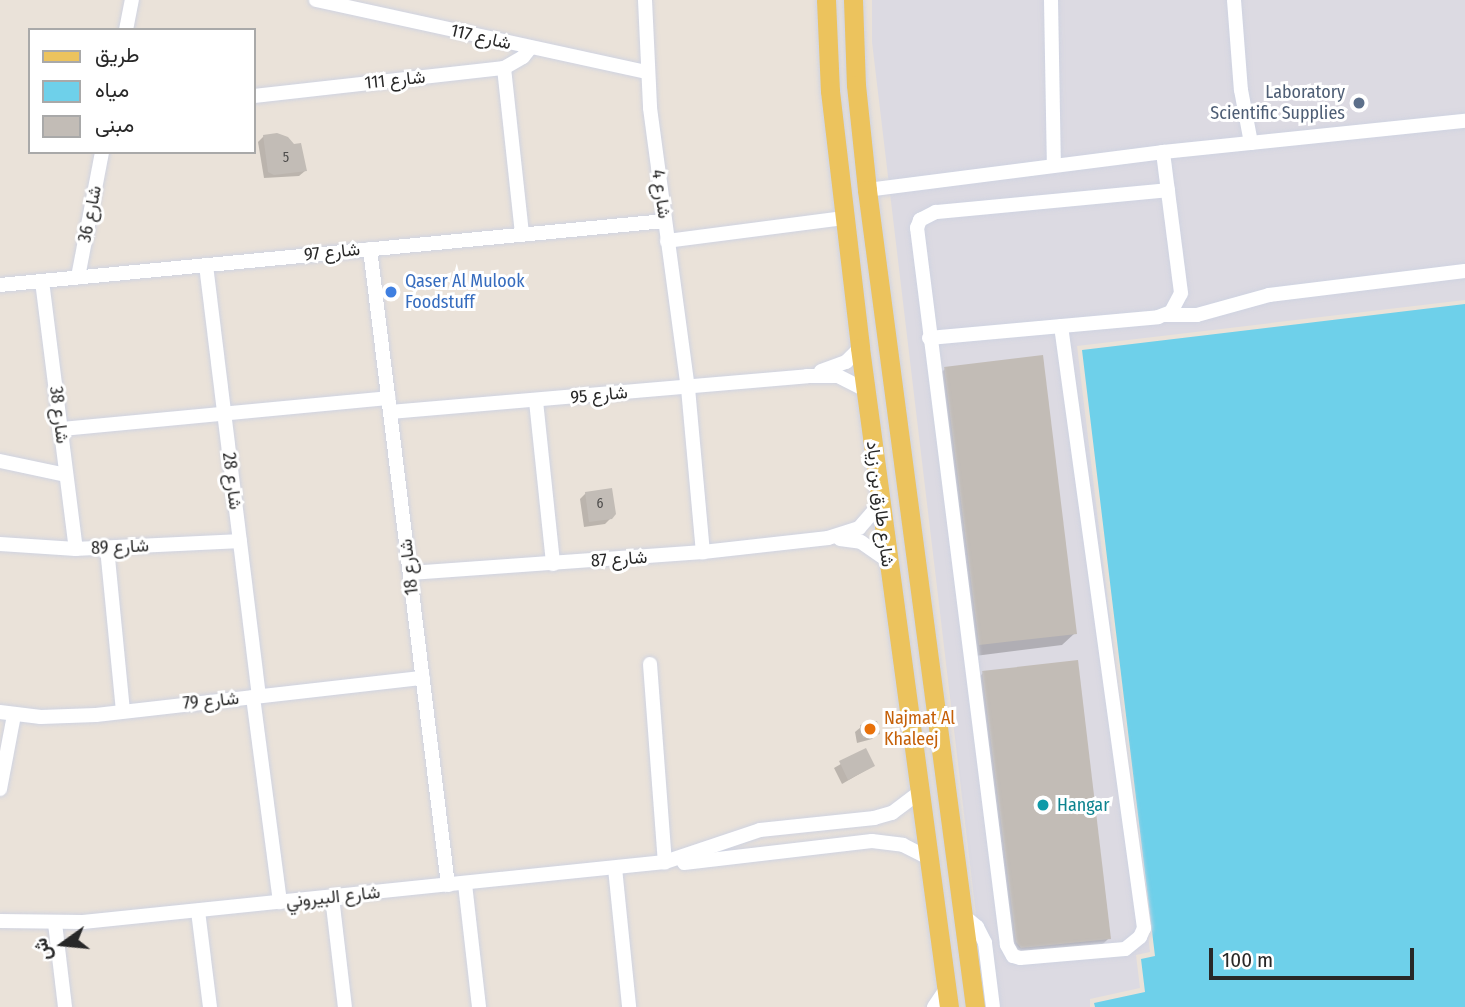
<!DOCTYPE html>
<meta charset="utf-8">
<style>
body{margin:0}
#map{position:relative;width:1465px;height:1007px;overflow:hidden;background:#eae2d9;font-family:"Fira Sans Condensed",Vazirmatn,sans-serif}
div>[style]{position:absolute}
.industrial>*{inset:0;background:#dcdae2}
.water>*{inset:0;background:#6ed0ea}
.shadow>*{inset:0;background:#0003}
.building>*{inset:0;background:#c2bcb6}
.roads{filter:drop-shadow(0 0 2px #cfd3e1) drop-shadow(0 0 2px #cfd3e1)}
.minor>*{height:14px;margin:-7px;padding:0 7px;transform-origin:7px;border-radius:7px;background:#fff}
.major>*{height:19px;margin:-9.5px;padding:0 9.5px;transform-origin:9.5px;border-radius:9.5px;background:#ecc35d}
.dots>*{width:19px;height:19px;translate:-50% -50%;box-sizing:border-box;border:4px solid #fff;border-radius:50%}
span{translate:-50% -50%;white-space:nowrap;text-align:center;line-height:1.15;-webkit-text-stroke:6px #fff;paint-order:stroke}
.number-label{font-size:14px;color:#4e4d4c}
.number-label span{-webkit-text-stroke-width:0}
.street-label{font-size:18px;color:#282828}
.service-label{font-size:18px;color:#4e5e75}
.right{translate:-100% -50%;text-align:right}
.shop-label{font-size:18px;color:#366cbe}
.left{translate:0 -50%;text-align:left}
.food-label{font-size:18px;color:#c56008}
.culture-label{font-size:18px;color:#0d838f}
.legend{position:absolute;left:28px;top:28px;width:228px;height:126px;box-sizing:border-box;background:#fff;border:2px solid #a9a9a9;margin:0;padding:9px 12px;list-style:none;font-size:21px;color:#282828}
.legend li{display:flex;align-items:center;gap:14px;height:35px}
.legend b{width:35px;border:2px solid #a9a9a9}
.north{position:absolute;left:28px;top:909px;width:70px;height:70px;-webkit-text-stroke:5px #fff;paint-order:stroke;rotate:255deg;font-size:19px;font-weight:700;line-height:28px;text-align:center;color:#282828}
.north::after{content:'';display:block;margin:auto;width:24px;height:32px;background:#282828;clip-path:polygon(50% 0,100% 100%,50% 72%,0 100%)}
.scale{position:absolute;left:1209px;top:948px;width:205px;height:32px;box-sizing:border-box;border:4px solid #282828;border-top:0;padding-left:9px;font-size:21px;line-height:24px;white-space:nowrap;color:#282828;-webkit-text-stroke:5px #fff;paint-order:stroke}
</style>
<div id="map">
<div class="industrial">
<i style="clip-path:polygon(872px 0,1465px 0,1465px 300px,1077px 346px,1150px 952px,1136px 955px,1140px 988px,1090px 999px,1090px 1007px,987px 1007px,872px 42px)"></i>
</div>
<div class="water">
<i style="clip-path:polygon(1465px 304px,1465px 1007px,1095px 1007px,1094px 1003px,1145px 992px,1141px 959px,1155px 956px,1082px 350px)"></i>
</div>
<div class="shadow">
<i style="clip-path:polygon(264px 136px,305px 171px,299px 176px,264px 178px,258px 142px)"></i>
<i style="clip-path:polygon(945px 369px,1075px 633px,1062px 645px,967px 657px,933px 381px)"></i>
<i style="clip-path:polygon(586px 493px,611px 518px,605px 524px,584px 527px,580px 499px)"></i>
<i style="clip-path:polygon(983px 673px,1109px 938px,1097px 950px,1008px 960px,971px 686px)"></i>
<i style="clip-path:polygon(861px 727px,878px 733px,872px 739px,857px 743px,855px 732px)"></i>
<i style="clip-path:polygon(865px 750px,873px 766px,842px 784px,834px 768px)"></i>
</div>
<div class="building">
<i style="clip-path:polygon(277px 133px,288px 137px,294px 144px,301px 143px,307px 171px,274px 175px,268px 172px,263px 135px)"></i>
<i style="clip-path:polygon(1043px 355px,1077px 634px,979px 645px,944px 367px)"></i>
<i style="clip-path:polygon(612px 488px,616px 514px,612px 519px,589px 522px,585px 492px)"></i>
<i style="clip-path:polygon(1078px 660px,1111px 939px,1021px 948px,1016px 942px,982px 671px)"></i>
<i style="clip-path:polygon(877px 721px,880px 734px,863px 738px,860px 725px)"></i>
<i style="clip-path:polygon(866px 748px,875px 766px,848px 780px,839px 761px)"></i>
</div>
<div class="roads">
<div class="minor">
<i style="left:316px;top:0;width:338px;rotate:12.3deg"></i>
<i style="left:645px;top:0;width:108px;rotate:87.3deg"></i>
<i style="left:650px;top:108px;width:283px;rotate:82.3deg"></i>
<i style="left:688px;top:388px;width:165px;rotate:84.8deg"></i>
<i style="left:1051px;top:0;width:165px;rotate:89deg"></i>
<i style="left:1234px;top:0;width:90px;rotate:85.6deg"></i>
<i style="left:1241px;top:90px;width:54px;rotate:79.3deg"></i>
<i style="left:126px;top:30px;width:31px;rotate:-79deg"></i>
<i style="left:504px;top:68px;width:167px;rotate:83.8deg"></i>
<i style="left:254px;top:96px;width:252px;rotate:-6.4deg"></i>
<i style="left:504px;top:68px;width:22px;rotate:-30deg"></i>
<i style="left:523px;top:57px;width:11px;rotate:-52deg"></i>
<i style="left:867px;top:190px;width:298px;rotate:-7.3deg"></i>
<i style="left:1163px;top:152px;width:304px;rotate:-5.9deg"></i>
<i style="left:667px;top:241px;width:179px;rotate:-7.4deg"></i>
<i style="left:370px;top:249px;width:641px;rotate:83.01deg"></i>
<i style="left:206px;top:265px;width:434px;rotate:83deg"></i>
<i style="left:78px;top:277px;width:127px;rotate:-79.1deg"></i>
<i style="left:42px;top:281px;width:270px;rotate:82.8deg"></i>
<i style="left:0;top:285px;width:668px;rotate:-5.5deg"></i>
<i style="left:1165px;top:315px;width:32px"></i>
<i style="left:1197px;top:315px;width:75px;rotate:-15.5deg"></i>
<i style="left:1269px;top:295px;width:197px;rotate:-7deg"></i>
<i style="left:1061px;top:326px;width:608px;rotate:82.15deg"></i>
<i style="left:1144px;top:928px;width:10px;rotate:114deg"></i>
<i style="left:1140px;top:937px;width:19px;rotate:141deg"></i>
<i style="left:1125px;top:949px;width:105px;rotate:175.1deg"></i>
<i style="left:1020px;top:958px;width:7px;rotate:-164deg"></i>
<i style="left:1013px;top:956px;width:13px;rotate:-119deg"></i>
<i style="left:1007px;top:945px;width:723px;rotate:-97.15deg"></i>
<i style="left:917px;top:228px;width:9px;rotate:-69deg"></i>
<i style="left:920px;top:220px;width:18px;rotate:-27deg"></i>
<i style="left:936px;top:212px;width:233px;rotate:-5.4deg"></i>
<i style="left:929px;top:338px;width:230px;rotate:-5.2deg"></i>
<i style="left:1158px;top:317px;width:14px;rotate:-21deg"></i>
<i style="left:1171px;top:312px;width:21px;rotate:-62deg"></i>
<i style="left:1181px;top:293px;width:142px;rotate:-97.3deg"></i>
<i style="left:821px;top:371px;width:27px;rotate:-20deg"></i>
<i style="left:846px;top:362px;width:20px;rotate:-45deg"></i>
<i style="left:536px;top:401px;width:164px;rotate:84deg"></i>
<i style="left:390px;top:412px;width:419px;rotate:-4.9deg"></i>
<i style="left:807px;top:376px;width:31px"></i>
<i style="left:838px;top:376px;width:31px;rotate:27deg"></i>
<i style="left:61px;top:429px;width:329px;rotate:-5.4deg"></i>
<i style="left:0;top:461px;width:67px;rotate:12deg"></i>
<i style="left:840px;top:539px;width:21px;rotate:8deg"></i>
<i style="left:861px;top:542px;width:32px;rotate:35deg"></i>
<i style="left:0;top:544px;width:76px;rotate:3.8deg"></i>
<i style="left:76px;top:549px;width:164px;rotate:-2.8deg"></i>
<i style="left:107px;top:548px;width:164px;rotate:84.4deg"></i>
<i style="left:410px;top:573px;width:294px;rotate:-4.1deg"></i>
<i style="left:703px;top:552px;width:126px;rotate:-6.4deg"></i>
<i style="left:828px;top:538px;width:33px;rotate:-18deg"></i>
<i style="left:859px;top:528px;width:32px;rotate:-49deg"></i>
<i style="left:650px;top:664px;width:199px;rotate:85.7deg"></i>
<i style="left:253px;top:697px;width:207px;rotate:82.5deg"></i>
<i style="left:0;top:712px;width:41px;rotate:7deg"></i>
<i style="left:41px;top:717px;width:55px;rotate:-2.1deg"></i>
<i style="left:96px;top:715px;width:329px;rotate:-6.5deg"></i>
<i style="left:0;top:789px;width:75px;rotate:-79.3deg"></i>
<i style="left:684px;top:863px;width:189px;rotate:-6.7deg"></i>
<i style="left:872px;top:841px;width:31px;rotate:7deg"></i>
<i style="left:903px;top:845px;width:30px;rotate:27deg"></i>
<i style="left:615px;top:868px;width:140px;rotate:84.2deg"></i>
<i style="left:465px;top:884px;width:124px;rotate:83.5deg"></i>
<i style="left:332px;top:897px;width:111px;rotate:83.3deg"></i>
<i style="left:198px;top:911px;width:97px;rotate:82.9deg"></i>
<i style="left:964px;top:916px;width:17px;rotate:40deg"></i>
<i style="left:977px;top:927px;width:18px;rotate:63deg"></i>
<i style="left:985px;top:943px;width:64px;rotate:82.9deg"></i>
<i style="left:0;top:921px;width:83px;rotate:0.7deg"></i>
<i style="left:83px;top:922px;width:585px;rotate:-5.89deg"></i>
<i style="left:665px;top:862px;width:100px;rotate:-18.6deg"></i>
<i style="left:760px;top:830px;width:115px;rotate:-6deg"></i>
<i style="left:874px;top:818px;width:19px;rotate:-16deg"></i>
<i style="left:892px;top:813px;width:36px;rotate:-37deg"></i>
<i style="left:55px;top:923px;width:85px;rotate:83.2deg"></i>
<i style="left:934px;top:1007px;width:23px;rotate:-56deg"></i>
</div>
<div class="major">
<i style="left:826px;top:0;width:91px;rotate:87.5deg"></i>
<i style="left:830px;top:91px;width:259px;rotate:83.3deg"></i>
<i style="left:860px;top:348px;width:665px;rotate:82.31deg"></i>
<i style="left:853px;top:0;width:85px;rotate:88deg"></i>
<i style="left:856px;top:85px;width:106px;rotate:84deg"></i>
<i style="left:867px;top:190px;width:824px;rotate:82.47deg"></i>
</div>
</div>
<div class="dots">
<i style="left:1359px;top:103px;background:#5c6f8a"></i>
<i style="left:391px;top:292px;background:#3f7fe0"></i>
<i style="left:870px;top:729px;background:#e8710a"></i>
<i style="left:1043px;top:805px;background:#0f9aa8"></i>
</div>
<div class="number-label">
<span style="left:286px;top:158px">5</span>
<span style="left:600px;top:504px">6</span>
</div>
<div class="street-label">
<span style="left:481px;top:37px;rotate:13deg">شارع 117</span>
<span style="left:395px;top:80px;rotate:-6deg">شارع 111</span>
<span style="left:661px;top:194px;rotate:82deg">شارع 4</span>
<span style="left:90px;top:214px;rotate:-79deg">شارع 36</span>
<span style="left:332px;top:252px;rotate:-6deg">شارع 97</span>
<span style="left:599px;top:395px;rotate:-5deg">شارع 95</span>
<span style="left:59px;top:415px;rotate:83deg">شارع 38</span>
<span style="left:232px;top:481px;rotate:83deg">شارع 28</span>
<span style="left:880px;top:504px;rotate:83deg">شارع طارق بن زياد</span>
<span style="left:120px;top:547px;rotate:-3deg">شارع 89</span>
<span style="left:619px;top:559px;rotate:-4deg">شارع 87</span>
<span style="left:409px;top:567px;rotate:-97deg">شارع 18</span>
<span style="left:211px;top:701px;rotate:-6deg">شارع 79</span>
<span style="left:333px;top:897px;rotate:-6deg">شارع البيروني</span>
</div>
<div class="service-label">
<span class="right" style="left:1345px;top:103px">Laboratory<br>Scientific Supplies</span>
</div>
<div class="shop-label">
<span class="left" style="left:405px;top:292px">Qaser Al Mulook<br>Foodstuff</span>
</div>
<div class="food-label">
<span class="left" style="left:884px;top:729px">Najmat Al<br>Khaleej</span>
</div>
<div class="culture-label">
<span class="left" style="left:1057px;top:805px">Hangar</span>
</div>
<ul class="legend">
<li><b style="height:9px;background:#ecc35d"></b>طريق</li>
<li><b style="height:19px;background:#6ed0ea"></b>مياه</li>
<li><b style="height:19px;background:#c2bcb6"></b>مبنى</li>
</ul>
<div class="north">ش</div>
<div class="scale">100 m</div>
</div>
